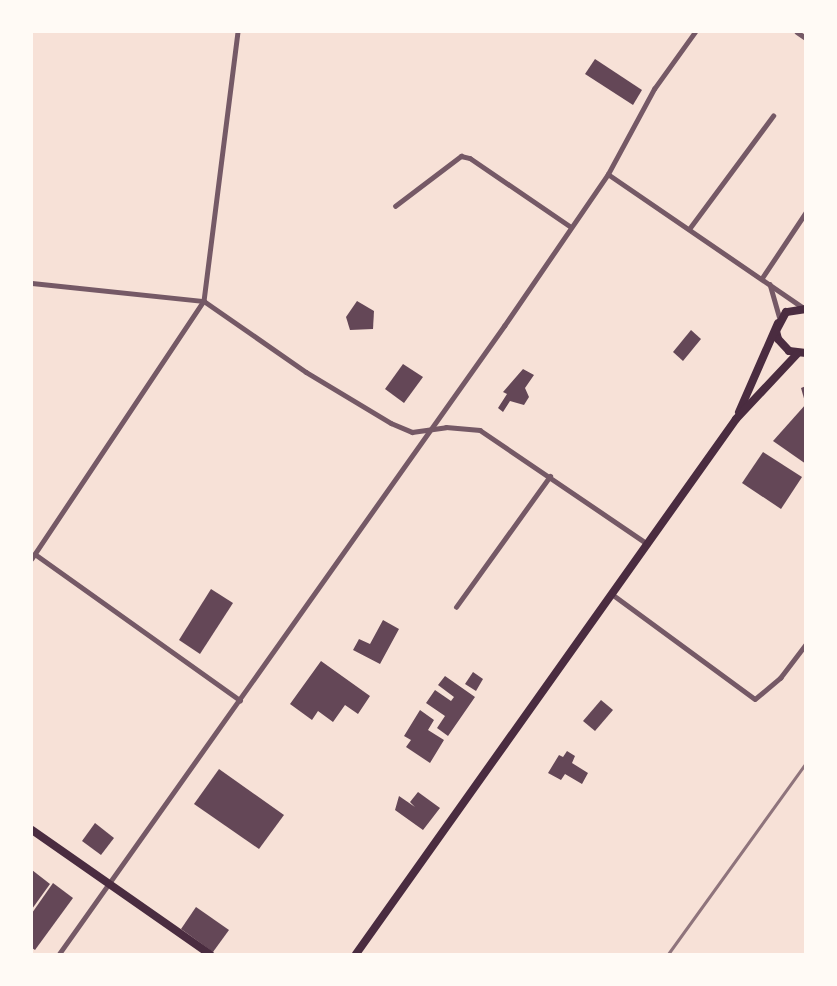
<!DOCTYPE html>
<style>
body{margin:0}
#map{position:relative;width:837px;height:986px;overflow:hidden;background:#f7e1d7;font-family:Poppins,sans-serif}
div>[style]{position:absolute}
.building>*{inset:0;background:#644757}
.minor>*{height:4.5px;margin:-2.25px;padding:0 2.25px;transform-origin:2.25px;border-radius:2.25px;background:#755966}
.trunk>*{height:8px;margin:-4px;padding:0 4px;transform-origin:4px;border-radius:4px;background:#4a2c40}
.rail>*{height:3px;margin:-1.5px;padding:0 1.5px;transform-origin:1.5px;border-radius:1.5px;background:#8f747c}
span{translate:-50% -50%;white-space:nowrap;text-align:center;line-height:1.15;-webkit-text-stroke:6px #fffaf5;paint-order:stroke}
.frame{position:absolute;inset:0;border:33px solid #fffaf5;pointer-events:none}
</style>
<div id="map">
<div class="building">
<i style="clip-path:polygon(595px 59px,642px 90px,633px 105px,585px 74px)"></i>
<i style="clip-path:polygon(357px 301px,374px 311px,373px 329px,350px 330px,346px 317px)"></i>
<i style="clip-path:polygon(691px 330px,701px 339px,683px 361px,673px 352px)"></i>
<i style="clip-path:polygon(403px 364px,423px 377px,404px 403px,385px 389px)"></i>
<i style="clip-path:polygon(523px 369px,534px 375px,525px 388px,529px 397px,524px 405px,510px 401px,503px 412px,498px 408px,507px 394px,503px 392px)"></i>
<i style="clip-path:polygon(806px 386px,806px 402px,805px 402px,801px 388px)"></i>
<i style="clip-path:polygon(806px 404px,806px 464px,773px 441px)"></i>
<i style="clip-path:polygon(763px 452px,802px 477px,781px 509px,742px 483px)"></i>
<i style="clip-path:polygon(211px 589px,233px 603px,200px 654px,179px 640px)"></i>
<i style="clip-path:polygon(383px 620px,399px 629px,380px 664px,353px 650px,359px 639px,370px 644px)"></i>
<i style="clip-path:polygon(321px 661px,370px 696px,358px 714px,345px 705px,333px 722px,318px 711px,312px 720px,290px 704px)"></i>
<i style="clip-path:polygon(473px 672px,483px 679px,476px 691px,465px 684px)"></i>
<i style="clip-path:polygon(445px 676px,475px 697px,448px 736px,437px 728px,445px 716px,426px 703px,435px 690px,451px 701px,454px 697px,438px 685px)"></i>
<i style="clip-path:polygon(601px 700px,613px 710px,595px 731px,583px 721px)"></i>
<i style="clip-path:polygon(420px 710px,434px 720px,428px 730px,444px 740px,430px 763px,406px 747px,411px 740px,404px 736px)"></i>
<i style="clip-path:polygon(567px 751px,575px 756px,572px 763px,588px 773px,582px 784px,565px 774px,561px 780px,548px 773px,559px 755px,563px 757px)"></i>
<i style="clip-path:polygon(219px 769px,284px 815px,259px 849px,194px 804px)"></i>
<i style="clip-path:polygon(418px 792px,440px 808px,423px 830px,395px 810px,399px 796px,415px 807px,410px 802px)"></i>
<i style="clip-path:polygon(95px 823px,114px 838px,101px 855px,82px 841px)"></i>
<i style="clip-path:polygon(32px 870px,50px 884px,32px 909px)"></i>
<i style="clip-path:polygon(53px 883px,73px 898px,35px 950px,32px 948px,32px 913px)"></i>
<i style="clip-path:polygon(196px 907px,229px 930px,213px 952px,181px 929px)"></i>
</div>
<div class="minor">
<i style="left:238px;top:32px;width:271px;rotate:97.2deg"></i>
<i style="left:204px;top:301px;width:124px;rotate:34.8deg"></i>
<i style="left:306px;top:372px;width:99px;rotate:31deg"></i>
<i style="left:391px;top:423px;width:23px;rotate:23deg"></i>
<i style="left:412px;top:432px;width:34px;rotate:-8deg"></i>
<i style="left:446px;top:427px;width:34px;rotate:5deg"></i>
<i style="left:480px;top:430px;width:203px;rotate:34.2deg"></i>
<i style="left:797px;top:32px;width:11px;rotate:34deg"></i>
<i style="left:608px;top:174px;width:237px;rotate:34.4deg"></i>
<i style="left:395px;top:206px;width:83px;rotate:-37.1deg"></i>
<i style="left:461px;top:156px;width:9px;rotate:13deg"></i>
<i style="left:470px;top:158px;width:122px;rotate:34.3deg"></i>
<i style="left:689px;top:229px;width:141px;rotate:-53.4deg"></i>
<i style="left:762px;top:278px;width:79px;rotate:-56.3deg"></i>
<i style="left:32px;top:283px;width:173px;rotate:6deg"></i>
<i style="left:204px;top:301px;width:310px;rotate:123.7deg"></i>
<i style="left:770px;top:284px;width:35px;rotate:74deg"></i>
<i style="left:35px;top:554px;width:252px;rotate:35.5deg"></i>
<i style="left:612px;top:594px;width:177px;rotate:36.3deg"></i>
<i style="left:755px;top:699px;width:33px;rotate:-40deg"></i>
<i style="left:780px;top:678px;width:43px;rotate:-52.6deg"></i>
<i style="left:456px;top:607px;width:161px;rotate:-54.3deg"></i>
<i style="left:59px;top:954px;width:770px;rotate:-54.68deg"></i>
<i style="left:504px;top:326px;width:184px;rotate:-55.6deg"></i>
<i style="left:608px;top:174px;width:97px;rotate:-61.6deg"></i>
<i style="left:654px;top:89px;width:70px;rotate:-54.3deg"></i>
</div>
<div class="trunk">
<i style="left:806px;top:309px;width:20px;rotate:171deg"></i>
<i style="left:786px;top:312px;width:21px;rotate:118deg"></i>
<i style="left:776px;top:331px;width:8px;rotate:76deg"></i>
<i style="left:778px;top:339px;width:16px;rotate:47deg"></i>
<i style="left:789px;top:351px;width:17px;rotate:7deg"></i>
<i style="left:739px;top:412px;width:97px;rotate:-66.3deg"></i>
<i style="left:32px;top:830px;width:217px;rotate:34.9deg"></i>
<i style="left:356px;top:954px;width:656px;rotate:-54.61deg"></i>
<i style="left:736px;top:419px;width:89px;rotate:-46.8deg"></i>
</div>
<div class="rail">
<i style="left:668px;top:954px;width:236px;rotate:-54.2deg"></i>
</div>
<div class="frame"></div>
</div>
